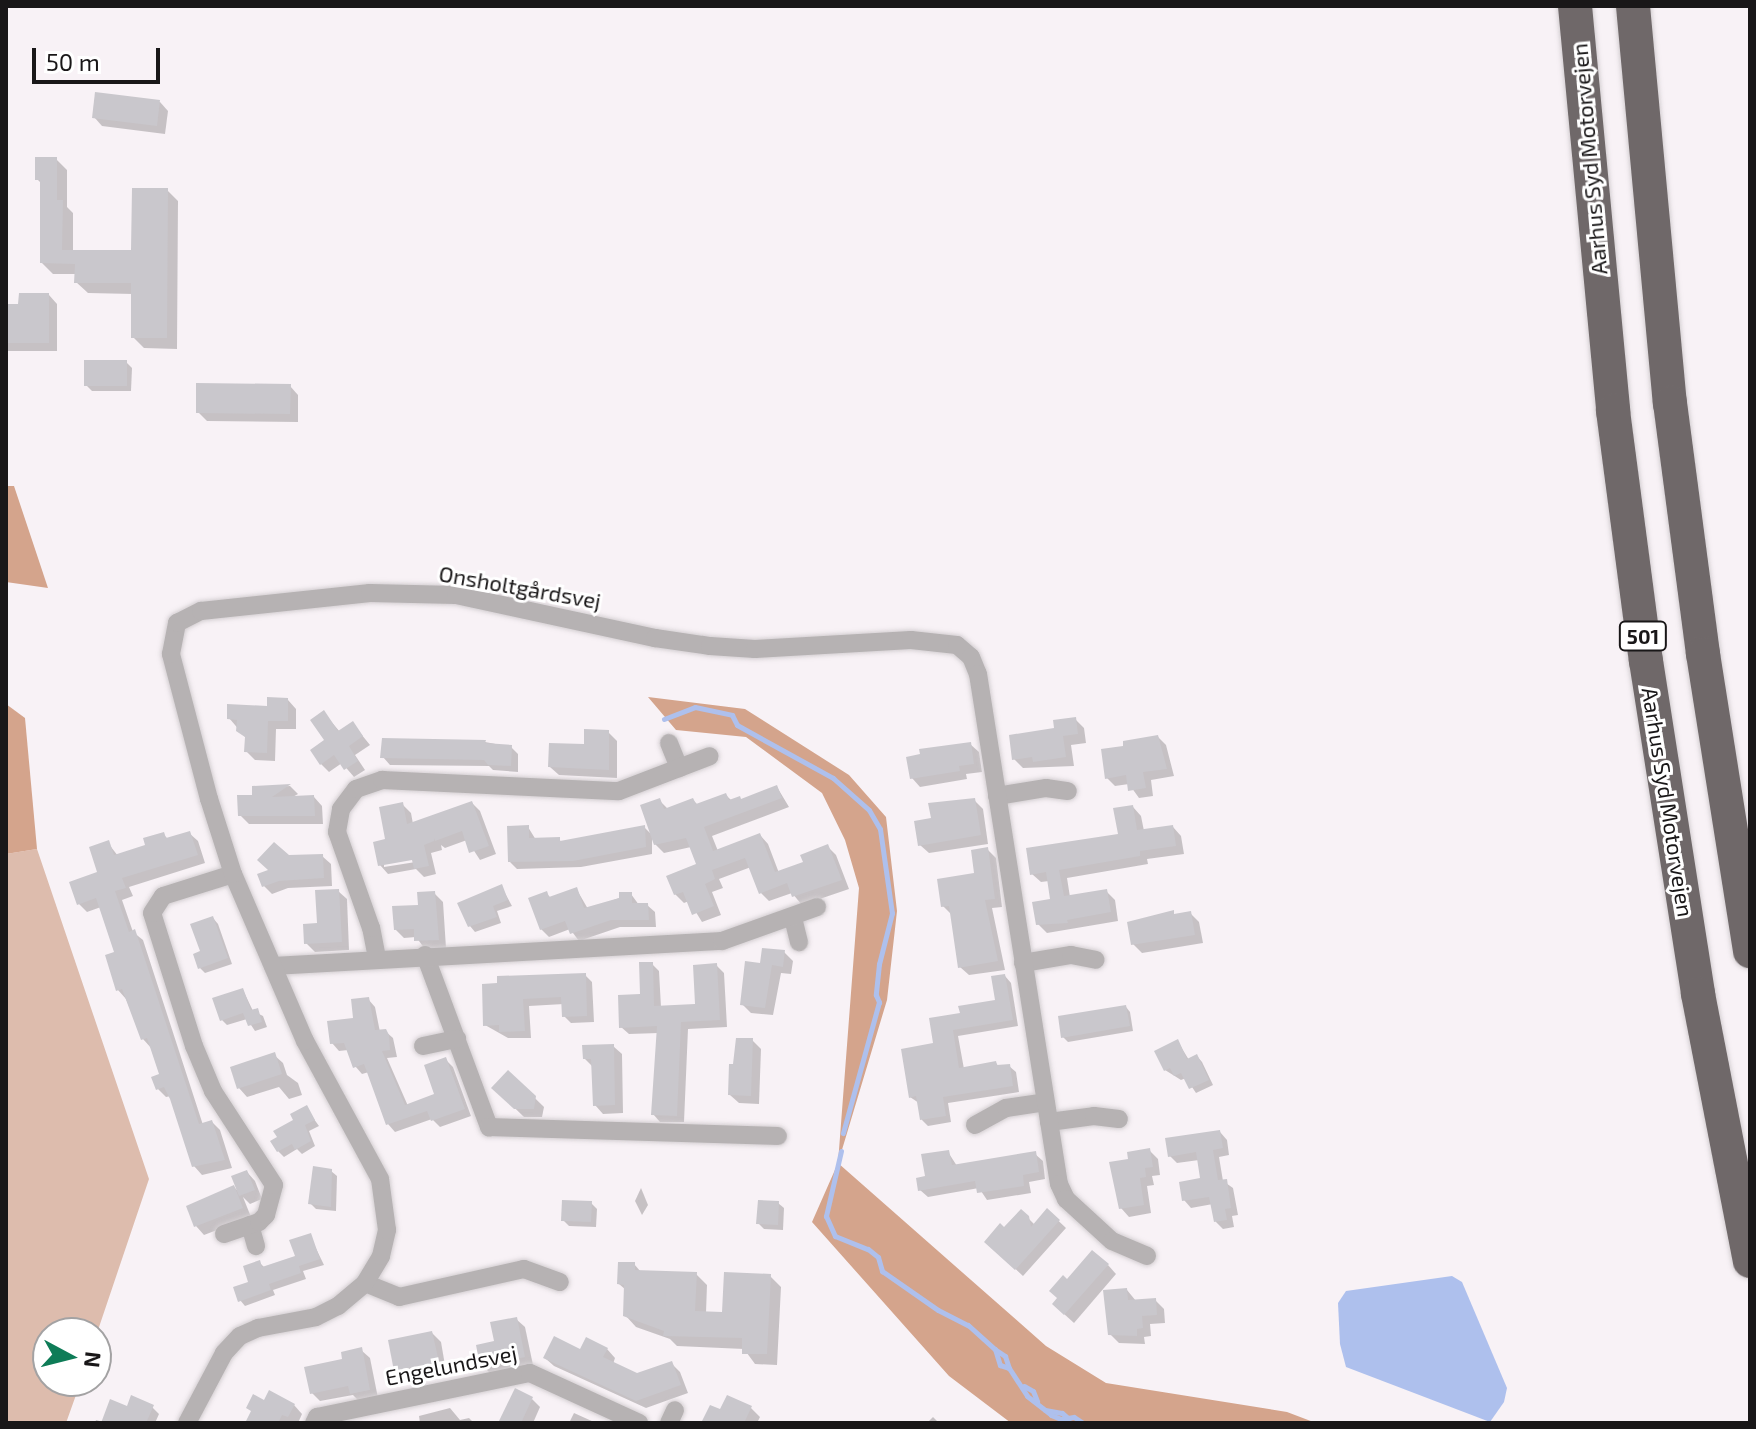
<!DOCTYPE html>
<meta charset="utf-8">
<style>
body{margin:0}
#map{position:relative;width:1756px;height:1429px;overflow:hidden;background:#f8f2f6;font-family:"Exo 2",sans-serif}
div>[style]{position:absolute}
.green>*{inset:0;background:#ddbcad}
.forest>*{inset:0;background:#d4a48c}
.water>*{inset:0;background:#aec0ed}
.shadow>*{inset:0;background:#0003}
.stream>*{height:5px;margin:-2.5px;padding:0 2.5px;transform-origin:2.5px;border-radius:2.5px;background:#aec0ed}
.building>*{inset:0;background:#c9c7cc}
.roads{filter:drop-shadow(0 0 2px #d4cfd2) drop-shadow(0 0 2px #d4cfd2)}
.street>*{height:18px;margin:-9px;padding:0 9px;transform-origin:9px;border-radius:9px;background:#b6b2b3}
.highway>*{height:34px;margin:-17px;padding:0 17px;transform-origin:17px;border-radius:17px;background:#6f6869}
span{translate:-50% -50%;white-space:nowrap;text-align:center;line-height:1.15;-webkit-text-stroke:6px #fff;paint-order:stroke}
.shield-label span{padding:2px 6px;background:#fff;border:2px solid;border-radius:6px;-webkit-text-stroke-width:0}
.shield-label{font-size:20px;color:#191718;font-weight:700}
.street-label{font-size:22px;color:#191718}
.frame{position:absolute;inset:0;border:8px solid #191718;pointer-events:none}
.north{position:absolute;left:32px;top:1317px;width:80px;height:80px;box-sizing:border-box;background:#fff;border:2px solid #a3a2a3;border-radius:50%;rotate:97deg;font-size:22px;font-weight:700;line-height:32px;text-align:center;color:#191718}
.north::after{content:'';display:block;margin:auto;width:28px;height:36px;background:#0e7c57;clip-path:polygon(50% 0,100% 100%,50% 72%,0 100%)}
.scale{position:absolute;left:32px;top:48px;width:128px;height:36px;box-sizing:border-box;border:4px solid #191718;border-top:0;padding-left:10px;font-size:24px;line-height:28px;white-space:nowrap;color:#191718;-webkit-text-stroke:6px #fff;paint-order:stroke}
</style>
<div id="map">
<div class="green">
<i style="clip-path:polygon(37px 849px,149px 1179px,96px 1336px,96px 1333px,48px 1333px,48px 1381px,81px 1381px,66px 1423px,6px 1423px,6px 854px)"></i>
</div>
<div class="forest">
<i style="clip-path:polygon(6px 486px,14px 486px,48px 588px,6px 582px)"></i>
<i style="clip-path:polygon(648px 697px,745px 709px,849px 775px,886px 817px,897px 911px,887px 1000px,838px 1163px,1046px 1346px,1106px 1383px,1287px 1412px,1316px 1423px,1011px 1423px,949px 1376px,812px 1222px,838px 1163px,859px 888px,845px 840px,822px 793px,746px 737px,676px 730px)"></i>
<i style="clip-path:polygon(6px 704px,25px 718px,37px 849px,6px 854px)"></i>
</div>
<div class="water">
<i style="clip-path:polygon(1452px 1276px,1462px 1282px,1507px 1388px,1504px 1402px,1490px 1422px,1346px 1367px,1340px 1344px,1338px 1303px,1346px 1291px)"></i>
</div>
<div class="shadow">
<i style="clip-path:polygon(160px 102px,168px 111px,165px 134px,102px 126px,94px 117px)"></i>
<i style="clip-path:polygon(56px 159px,67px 170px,67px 207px,73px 213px,73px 252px,133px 252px,167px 190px,178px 201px,177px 349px,144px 348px,133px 337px,133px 294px,88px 293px,76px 282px,76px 274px,53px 274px,42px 263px,42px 184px,37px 179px)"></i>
<i style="clip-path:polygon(49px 295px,57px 304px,57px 351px,6px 351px,6px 306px,20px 306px)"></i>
<i style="clip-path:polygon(126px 362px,132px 368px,131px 391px,92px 391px,86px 385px)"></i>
<i style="clip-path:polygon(290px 386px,298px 395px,298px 422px,207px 421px,198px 412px)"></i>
<i style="clip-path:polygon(288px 700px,296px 709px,296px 729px,276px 729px,275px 761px,255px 760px,246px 751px,247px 739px,229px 718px)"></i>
<i style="clip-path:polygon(324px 713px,340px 732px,353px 724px,370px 745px,355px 755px,365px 770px,354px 777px,342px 763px,329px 772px,321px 764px,327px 741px)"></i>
<i style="clip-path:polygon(1075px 719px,1084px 728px,1086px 743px,1071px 745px,1074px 766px,1023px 768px,1014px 759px)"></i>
<i style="clip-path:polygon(608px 732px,617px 741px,617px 778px,559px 775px,550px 767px)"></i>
<i style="clip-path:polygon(1158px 737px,1166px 745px,1174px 776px,1151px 780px,1153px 796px,1139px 798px,1129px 784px,1115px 786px,1107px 778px,1126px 747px)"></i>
<i style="clip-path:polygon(485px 742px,511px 747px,518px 754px,518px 772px,493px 770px,489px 766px,390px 765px,383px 757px)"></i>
<i style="clip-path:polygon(970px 744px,979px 752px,982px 772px,966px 774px,967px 779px,920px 787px,912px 778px)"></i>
<i style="clip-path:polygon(290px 786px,298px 794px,291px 798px,314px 797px,322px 806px,323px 824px,249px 824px,240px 815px,254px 796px,254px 788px)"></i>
<i style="clip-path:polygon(777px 787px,789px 807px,712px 836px,718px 851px,760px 835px,768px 844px,779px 873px,805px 863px,828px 847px,836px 855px,849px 889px,802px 905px,792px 893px,769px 901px,761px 893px,751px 867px,719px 879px,723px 888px,712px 892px,721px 915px,702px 922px,689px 901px,684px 903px,675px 894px,699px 865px,691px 847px,664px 853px,655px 844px,659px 800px,668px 809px,693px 800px,698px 805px,726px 795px,732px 801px,742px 801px)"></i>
<i style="clip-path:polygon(974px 800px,983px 809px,988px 844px,929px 853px,920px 845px,933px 820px)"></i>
<i style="clip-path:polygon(evenodd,472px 803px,480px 811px,496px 854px,480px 860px,467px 840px,445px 848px,441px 845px,442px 850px,431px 853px,436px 874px,424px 877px,416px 869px,388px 874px,380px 865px,402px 804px,411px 813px,413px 824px,472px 803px,422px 857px,422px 861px,384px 867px,384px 863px,422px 857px)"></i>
<i style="clip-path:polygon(1133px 807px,1141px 816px,1144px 831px,1173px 827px,1181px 836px,1184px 854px,1147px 859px,1148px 864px,1067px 878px,1070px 897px,1106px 891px,1115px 900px,1118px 921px,1047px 933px,1038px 924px,1052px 900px,1049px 881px,1041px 882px,1032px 874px,1120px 835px)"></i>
<i style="clip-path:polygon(528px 827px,536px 840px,559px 839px,562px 843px,644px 827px,652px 835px,652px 854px,581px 867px,517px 869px,510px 862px)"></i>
<i style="clip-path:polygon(189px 833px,198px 841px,205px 863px,129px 887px,133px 896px,122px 900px,133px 932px,143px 940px,203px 1125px,212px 1122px,220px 1130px,232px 1168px,202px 1175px,194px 1166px,171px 1096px,166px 1097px,158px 1089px,161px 1075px,152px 1049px,143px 1039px,126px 999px,118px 990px,116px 953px,101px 907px,87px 912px,79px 904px,100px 873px,108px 843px,118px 856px,148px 847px,163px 834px,169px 840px)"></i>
<i style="clip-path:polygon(987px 849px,996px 858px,1002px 907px,992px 908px,1005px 970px,969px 975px,960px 967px,952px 915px,943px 906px,977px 875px)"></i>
<i style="clip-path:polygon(322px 856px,331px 864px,332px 886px,288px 888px,272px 894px,264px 886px,288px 858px)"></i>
<i style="clip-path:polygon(501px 886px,512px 906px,497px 911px,501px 923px,475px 932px,470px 926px)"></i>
<i style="clip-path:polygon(577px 890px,588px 909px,631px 894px,639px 905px,647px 905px,655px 912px,656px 927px,620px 927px,579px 941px,570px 929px,549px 937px,541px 929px,546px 893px,551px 898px)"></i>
<i style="clip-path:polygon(338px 891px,347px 899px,349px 950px,315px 952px,306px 943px)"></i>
<i style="clip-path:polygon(434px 893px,443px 902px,446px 948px,425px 949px,416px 937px,404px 938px,395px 929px)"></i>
<i style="clip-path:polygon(1190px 913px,1199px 922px,1203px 943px,1142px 953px,1133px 944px)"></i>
<i style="clip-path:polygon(213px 918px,218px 924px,232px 964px,205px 973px,200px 968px)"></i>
<i style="clip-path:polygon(784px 952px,793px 961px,791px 974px,781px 973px,773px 1015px,751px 1013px,742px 1004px,762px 965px)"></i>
<i style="clip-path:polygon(652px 964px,659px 971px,661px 1007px,697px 1005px,717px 966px,724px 973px,727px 1027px,688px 1029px,684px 1122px,660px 1122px,653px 1114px,659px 1033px,629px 1034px,621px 1027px,642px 996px)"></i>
<i style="clip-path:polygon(585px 975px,592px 982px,594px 1022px,571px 1023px,564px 1016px,564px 1004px,529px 1006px,531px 1038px,508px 1038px,485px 1025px,484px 986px)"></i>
<i style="clip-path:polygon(1005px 976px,1011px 983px,1018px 1026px,958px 1036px,964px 1069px,996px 1063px,999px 1067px,1009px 1066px,1016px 1072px,1019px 1092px,948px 1103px,951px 1122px,928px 1126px,922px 1120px,919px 1103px,910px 1097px,936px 1045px,962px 1015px,997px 1002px)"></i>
<i style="clip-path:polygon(243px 990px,253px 1011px,263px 1016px,267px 1027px,255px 1031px,247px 1019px,227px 1025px,222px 1020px)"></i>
<i style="clip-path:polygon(368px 999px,375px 1007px,380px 1032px,385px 1031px,393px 1038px,397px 1057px,387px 1058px,408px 1106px,437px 1096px,446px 1060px,453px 1067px,471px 1116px,440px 1127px,432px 1119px,395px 1132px,388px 1124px,369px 1072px,362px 1074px,355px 1066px,348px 1050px,339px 1051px,332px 1043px,355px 1019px)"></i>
<i style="clip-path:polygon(1126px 1007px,1130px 1012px,1133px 1031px,1068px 1042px,1063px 1037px)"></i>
<i style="clip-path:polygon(752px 1040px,761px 1049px,759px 1104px,739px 1103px,730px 1095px,734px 1066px)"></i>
<i style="clip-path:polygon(1178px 1042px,1189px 1060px,1197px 1056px,1202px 1062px,1213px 1085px,1196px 1093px,1186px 1078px,1181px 1080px,1165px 1070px)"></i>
<i style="clip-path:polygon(613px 1046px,622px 1054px,623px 1113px,603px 1114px,595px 1105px,593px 1067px,585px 1059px)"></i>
<i style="clip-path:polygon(274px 1055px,283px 1063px,287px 1075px,298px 1083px,302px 1095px,289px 1099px,279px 1087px,247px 1097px,239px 1088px)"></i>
<i style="clip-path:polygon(508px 1072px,544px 1107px,542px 1117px,524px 1117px,494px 1088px)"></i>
<i style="clip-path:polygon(306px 1108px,319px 1126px,309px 1131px,315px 1146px,302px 1154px,297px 1149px,284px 1157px,278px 1151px)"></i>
<i style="clip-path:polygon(1220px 1132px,1227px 1140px,1229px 1155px,1219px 1157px,1223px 1181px,1233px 1188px,1238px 1215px,1232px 1216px,1234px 1227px,1223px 1229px,1216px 1222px,1213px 1204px,1191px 1208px,1184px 1200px,1202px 1180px,1199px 1160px,1177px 1163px,1170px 1156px)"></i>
<i style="clip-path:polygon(1149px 1150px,1158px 1159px,1160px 1175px,1152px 1176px,1154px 1185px,1147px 1186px,1151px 1213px,1129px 1217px,1121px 1208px,1130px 1160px)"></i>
<i style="clip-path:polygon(948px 1152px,957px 1166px,1035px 1154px,1043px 1161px,1045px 1179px,1029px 1182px,1031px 1193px,987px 1200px,979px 1188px,928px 1197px,920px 1190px)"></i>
<i style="clip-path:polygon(331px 1171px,337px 1176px,336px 1211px,316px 1209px,310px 1203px)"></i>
<i style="clip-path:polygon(247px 1172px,255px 1181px,262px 1199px,250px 1204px,243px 1197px,251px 1217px,204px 1235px,196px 1226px,234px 1187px,240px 1193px)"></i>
<i style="clip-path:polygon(641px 1188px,648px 1205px,642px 1215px,635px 1201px)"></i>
<i style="clip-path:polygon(591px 1203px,597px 1209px,596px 1227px,569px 1226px,563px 1220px)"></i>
<i style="clip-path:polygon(778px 1203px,784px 1208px,783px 1230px,764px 1229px,758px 1223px)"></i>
<i style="clip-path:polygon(1021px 1211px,1035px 1225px,1048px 1211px,1066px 1228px,1023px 1276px,994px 1249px)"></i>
<i style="clip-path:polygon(310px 1236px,324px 1265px,303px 1271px,306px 1279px,273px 1290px,275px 1295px,245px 1306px,240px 1300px,259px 1262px,265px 1268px,297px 1258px)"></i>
<i style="clip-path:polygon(634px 1264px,641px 1272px,696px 1274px,707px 1285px,706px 1313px,724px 1314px,770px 1276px,781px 1287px,777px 1365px,755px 1364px,744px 1349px,677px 1346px,670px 1339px,636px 1327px,625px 1315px,626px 1290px,619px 1284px)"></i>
<i style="clip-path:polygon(1108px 1265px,1116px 1274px,1074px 1323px,1063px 1313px,1059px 1298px,1067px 1281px)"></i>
<i style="clip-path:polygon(1127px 1290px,1136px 1301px,1156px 1301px,1164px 1309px,1165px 1323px,1150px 1324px,1151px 1336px,1144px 1337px,1145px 1344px,1119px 1343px,1110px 1334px)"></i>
<i style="clip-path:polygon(516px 1319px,525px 1327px,533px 1365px,491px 1374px,482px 1365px)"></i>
<i style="clip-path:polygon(432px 1333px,441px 1342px,446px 1371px,405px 1379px,396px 1370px)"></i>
<i style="clip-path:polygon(607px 1349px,615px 1358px,613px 1364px,637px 1375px,671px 1363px,680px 1372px,688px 1393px,646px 1408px,554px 1366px,545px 1358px)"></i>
<i style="clip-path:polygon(361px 1350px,370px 1358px,378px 1398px,360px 1402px,353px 1395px,320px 1401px,312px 1393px)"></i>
<i style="clip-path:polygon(728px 1397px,751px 1408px,760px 1417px,757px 1423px,703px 1423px,721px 1412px)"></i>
<i style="clip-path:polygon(532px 1399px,540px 1407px,533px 1423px,500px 1423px)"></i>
<i style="clip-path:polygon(265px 1403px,294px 1405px,302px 1414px,298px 1423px,253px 1423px)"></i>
<i style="clip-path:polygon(152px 1407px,159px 1414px,155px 1423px,95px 1423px,96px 1420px,103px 1422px,128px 1408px)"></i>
<i style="clip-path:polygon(450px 1408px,460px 1420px,469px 1418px,474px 1423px,420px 1423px,419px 1416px)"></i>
<i style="clip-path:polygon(574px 1413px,594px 1422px,595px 1423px,569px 1423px)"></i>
<i style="clip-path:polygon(933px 1417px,939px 1423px,927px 1423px)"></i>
</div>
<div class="stream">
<i style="left:664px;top:719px;width:33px;rotate:-21deg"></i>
<i style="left:695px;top:707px;width:38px;rotate:12deg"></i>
<i style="left:732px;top:715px;width:11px;rotate:63deg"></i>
<i style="left:737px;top:725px;width:110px;rotate:28.9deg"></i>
<i style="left:833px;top:778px;width:48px;rotate:41.6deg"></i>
<i style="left:869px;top:810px;width:22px;rotate:60deg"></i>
<i style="left:880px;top:829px;width:85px;rotate:81.9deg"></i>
<i style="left:892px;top:913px;width:53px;rotate:104.3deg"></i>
<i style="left:879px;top:964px;width:31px;rotate:96deg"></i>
<i style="left:876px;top:995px;width:8px;rotate:67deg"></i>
<i style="left:879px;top:1002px;width:136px;rotate:105.4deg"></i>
<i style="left:841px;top:1151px;width:67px;rotate:103deg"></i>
<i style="left:826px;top:1216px;width:22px;rotate:66deg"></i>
<i style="left:835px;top:1236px;width:35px;rotate:22deg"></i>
<i style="left:868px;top:1249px;width:13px;rotate:39deg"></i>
<i style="left:878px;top:1257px;width:15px;rotate:74deg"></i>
<i style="left:882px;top:1271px;width:68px;rotate:34.9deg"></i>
<i style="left:938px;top:1310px;width:34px;rotate:27deg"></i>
<i style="left:968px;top:1325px;width:36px;rotate:42deg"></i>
<i style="left:995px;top:1349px;width:17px;rotate:73deg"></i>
<i style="left:1000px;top:1365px;width:9px;rotate:18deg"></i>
<i style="left:1009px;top:1368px;width:33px;rotate:57deg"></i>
<i style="left:1027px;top:1396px;width:31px;rotate:38deg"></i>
<i style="left:1051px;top:1415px;width:11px;rotate:22deg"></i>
<i style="left:1061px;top:1419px;width:13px;rotate:-9deg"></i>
<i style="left:1074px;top:1417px;width:11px;rotate:34deg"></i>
<i style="left:996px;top:1350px;width:11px;rotate:34deg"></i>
<i style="left:1005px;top:1356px;width:13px;rotate:72deg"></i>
<i style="left:1024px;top:1386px;width:10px;rotate:29deg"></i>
<i style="left:1033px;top:1391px;width:11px;rotate:68deg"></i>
<i style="left:1045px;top:1410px;width:17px;rotate:10deg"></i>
<i style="left:1062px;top:1413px;width:9px;rotate:41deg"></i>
</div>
<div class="building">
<i style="clip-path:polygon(95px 92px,160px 100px,157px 126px,92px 118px)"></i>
<i style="clip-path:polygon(35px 157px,57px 157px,57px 200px,63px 200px,62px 250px,131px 250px,132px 188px,168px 188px,167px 338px,131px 338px,131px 283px,74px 283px,75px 264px,40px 263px,40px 180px,35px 180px)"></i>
<i style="clip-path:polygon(19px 293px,49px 293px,49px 343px,6px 343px,6px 304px,18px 304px)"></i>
<i style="clip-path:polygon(84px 360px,127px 360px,127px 386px,84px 386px)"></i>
<i style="clip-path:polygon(196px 383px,291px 384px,290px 414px,196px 413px)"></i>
<i style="clip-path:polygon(267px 697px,288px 698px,288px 721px,268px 721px,267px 753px,244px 752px,245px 737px,236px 731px,237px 720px,227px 719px,227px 704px,267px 706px)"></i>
<i style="clip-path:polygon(324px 710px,338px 731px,353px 721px,363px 736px,349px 746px,358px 761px,344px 770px,334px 755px,320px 765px,310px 750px,324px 740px,310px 720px)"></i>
<i style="clip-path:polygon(1076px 717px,1078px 734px,1063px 736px,1066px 757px,1033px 762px,1032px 757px,1012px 760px,1009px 735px,1054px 728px,1053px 720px)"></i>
<i style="clip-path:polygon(584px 729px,609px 730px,609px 770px,548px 767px,549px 743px,584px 744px)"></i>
<i style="clip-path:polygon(1158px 735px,1167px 769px,1143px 772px,1146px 788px,1128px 791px,1126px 775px,1105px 779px,1101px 749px,1123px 746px,1123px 741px)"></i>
<i style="clip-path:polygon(382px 738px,486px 740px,485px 743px,512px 745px,511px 766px,488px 765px,484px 760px,380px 758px)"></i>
<i style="clip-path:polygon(971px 742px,974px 764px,959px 766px,960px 771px,910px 779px,906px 757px,920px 754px,919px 749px)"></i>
<i style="clip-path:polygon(291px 784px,272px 797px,314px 795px,315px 816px,238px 816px,237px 795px,252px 795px,252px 786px)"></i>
<i style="clip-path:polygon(777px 785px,782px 798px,704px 827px,713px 851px,760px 833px,775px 872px,803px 862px,800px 855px,828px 844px,842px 880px,792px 897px,787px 883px,759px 894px,745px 858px,712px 870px,715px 879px,705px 884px,714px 906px,692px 915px,683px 892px,674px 895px,666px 876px,696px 864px,686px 838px,654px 845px,640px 805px,660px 798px,664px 809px,693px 798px,696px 804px,726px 793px,729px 800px,740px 796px,741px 799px)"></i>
<i style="clip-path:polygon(975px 798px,981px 835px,918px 846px,914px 821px,931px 818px,928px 803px)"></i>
<i style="clip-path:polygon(472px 801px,489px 846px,469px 853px,462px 831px,435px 841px,434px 838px,434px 841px,424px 845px,429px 866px,414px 869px,412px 860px,378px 866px,373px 842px,385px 839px,379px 807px,403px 802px,407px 824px)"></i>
<i style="clip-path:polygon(1133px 805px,1137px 830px,1173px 825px,1176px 846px,1140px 851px,1140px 856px,1059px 870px,1064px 896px,1107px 889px,1111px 912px,1067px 920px,1068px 923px,1036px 925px,1032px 902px,1050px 899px,1046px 872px,1030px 875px,1026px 848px,1118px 834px,1113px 808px)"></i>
<i style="clip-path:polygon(529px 825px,529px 838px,560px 837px,560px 841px,645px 825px,646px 847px,573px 861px,508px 862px,507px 826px)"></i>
<i style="clip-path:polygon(190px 831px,198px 855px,122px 878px,126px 888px,115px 891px,129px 932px,135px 929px,199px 1124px,212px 1120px,225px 1160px,192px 1167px,170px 1099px,164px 1087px,156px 1090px,151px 1077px,159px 1074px,147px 1038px,141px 1040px,122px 989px,116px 991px,105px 955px,114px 952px,96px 898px,77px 905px,69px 882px,97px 872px,89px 847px,109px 840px,114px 855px,145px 845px,143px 838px,164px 832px,166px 838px)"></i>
<i style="clip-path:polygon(274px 842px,289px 855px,323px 854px,324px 878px,279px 881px,262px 887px,257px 874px,268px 870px,257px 860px)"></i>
<i style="clip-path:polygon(988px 847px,995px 899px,985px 900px,998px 961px,958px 968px,949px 906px,941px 907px,937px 879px,974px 873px,971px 850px)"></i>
<i style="clip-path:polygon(502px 884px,508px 900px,493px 906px,497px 917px,468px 927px,457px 903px)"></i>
<i style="clip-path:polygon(577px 887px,584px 908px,619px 898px,619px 892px,632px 892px,632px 903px,648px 903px,649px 920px,611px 920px,570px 934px,565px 921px,540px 930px,528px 898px,547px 891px,549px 897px)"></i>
<i style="clip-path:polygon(339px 889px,342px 942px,304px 944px,303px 924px,317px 923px,315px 890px)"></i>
<i style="clip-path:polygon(435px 891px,439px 940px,414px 941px,414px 929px,394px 930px,392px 906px,418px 905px,417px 892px)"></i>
<i style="clip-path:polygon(1174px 910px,1174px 914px,1191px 911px,1195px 935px,1131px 945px,1127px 922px)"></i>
<i style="clip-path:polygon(213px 916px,228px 958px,198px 969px,193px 954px,200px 951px,190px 924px)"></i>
<i style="clip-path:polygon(762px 948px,785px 950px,783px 967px,772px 965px,765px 1008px,740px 1005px,745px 961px,760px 963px)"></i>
<i style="clip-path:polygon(639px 962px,653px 962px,654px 1006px,695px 1004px,693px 965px,717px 963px,720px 1020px,681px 1022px,677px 1116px,651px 1115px,657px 1026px,619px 1028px,618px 995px,640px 994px)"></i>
<i style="clip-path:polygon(586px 973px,587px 1016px,562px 1017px,561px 997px,523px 999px,525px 1031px,499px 1032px,499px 1025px,483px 1026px,482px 984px,497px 983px,497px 976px)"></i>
<i style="clip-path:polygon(1005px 974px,1013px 1020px,953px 1030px,959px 1068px,996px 1061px,997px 1065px,1010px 1064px,1013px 1086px,943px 1097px,946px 1116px,920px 1120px,916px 1096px,909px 1098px,901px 1049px,933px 1043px,929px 1018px,960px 1013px,958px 1006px,995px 1000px,991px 976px)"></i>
<i style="clip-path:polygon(243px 988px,251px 1010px,258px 1008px,262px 1022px,248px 1026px,243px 1013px,220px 1021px,212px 998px)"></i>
<i style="clip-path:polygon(369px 997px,375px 1030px,386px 1029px,389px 1035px,390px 1050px,382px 1051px,405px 1105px,434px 1094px,424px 1065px,446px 1057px,465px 1109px,431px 1121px,427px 1111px,386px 1125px,364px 1064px,353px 1068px,344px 1043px,330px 1044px,327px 1021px,353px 1018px,351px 999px)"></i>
<i style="clip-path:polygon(1126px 1005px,1130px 1026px,1061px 1038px,1058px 1016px)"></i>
<i style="clip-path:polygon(736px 1038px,753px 1038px,751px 1096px,728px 1095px,729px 1064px,733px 1064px)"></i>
<i style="clip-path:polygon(1178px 1039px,1187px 1059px,1197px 1054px,1209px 1080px,1189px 1089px,1181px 1073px,1174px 1076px,1170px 1068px,1164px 1071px,1154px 1051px)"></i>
<i style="clip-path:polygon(614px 1044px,615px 1105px,593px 1106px,591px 1059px,583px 1059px,582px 1045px)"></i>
<i style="clip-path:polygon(275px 1052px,282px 1074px,237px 1089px,230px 1067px)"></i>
<i style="clip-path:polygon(508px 1070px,536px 1096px,534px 1109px,514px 1109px,491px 1088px)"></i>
<i style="clip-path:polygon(307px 1105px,315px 1120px,305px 1125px,311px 1141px,295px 1150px,292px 1144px,277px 1152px,270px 1141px,277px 1137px,273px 1131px,293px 1120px,290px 1114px)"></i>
<i style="clip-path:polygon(1220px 1130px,1223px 1148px,1213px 1150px,1218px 1180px,1227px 1179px,1231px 1208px,1225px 1209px,1227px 1220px,1214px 1222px,1209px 1197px,1182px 1201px,1179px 1182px,1200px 1178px,1196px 1152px,1168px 1157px,1165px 1138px)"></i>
<i style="clip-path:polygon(1150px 1148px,1153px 1167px,1145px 1168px,1146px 1177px,1140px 1178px,1144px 1205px,1119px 1209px,1109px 1162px,1128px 1159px,1127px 1152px)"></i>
<i style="clip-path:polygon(949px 1150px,952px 1165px,1036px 1151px,1039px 1172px,1023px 1175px,1024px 1186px,977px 1193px,975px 1181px,918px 1191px,916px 1178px,925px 1176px,921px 1154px)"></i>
<i style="clip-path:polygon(313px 1166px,332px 1169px,331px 1207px,308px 1204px)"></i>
<i style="clip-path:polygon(247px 1170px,255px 1190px,239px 1196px,231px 1176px)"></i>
<i style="clip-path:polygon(234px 1185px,243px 1208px,194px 1227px,186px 1206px)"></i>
<i style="clip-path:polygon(562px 1200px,592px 1201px,591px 1222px,561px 1221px)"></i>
<i style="clip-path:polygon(758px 1200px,779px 1201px,778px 1225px,756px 1224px)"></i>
<i style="clip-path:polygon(1047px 1208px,1060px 1220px,1015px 1270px,984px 1242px,1000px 1223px,1004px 1227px,1021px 1209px,1029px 1216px,1031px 1227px)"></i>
<i style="clip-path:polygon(311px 1233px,320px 1259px,299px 1266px,301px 1273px,269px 1284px,271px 1290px,238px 1302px,233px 1287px,248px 1282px,243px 1266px,260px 1260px,262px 1267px,295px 1256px,289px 1240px)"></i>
<i style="clip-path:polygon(1092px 1250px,1109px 1264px,1064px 1315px,1052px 1304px,1057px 1298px,1049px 1291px,1063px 1275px,1067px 1279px)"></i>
<i style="clip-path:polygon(618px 1262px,635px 1262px,635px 1270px,697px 1272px,695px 1311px,722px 1312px,724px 1272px,771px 1274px,767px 1354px,742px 1354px,742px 1338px,663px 1336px,664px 1331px,623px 1316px,624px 1285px,617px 1284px)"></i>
<i style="clip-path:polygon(1127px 1288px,1128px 1300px,1156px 1298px,1157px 1315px,1142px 1316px,1143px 1328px,1137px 1329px,1137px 1336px,1108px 1335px,1103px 1290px)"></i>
<i style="clip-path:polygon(517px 1317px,525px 1357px,480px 1366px,476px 1345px,494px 1341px,490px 1322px)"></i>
<i style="clip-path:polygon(432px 1331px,439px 1362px,394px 1371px,388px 1340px)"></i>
<i style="clip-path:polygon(554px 1336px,580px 1349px,586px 1337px,608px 1348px,603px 1357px,637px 1373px,672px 1361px,681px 1385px,636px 1401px,543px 1358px)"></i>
<i style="clip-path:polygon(362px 1347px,370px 1390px,350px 1394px,348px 1386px,310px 1394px,304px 1367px,342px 1359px,341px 1352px)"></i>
<i style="clip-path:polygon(515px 1388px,533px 1397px,521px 1423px,498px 1423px)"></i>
<i style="clip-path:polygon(269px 1390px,295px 1404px,288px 1417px,282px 1415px,278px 1423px,245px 1423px,251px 1411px,246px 1408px,253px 1394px,264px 1400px)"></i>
<i style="clip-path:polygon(131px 1395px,154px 1405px,146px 1423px,101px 1423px,110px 1399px,127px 1406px)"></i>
<i style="clip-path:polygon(727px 1395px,752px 1406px,745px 1421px,749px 1423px,701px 1423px,710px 1405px,720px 1409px)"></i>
</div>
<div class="roads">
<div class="street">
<i style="left:669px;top:743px;width:27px;rotate:68deg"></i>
<i style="left:997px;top:796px;width:50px;rotate:-9.3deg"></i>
<i style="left:1046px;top:788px;width:22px;rotate:8deg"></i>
<i style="left:793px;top:918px;width:25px;rotate:76deg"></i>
<i style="left:425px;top:955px;width:184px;rotate:69.6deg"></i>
<i style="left:489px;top:1127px;width:289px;rotate:1.8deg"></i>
<i style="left:377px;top:958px;width:31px;rotate:-101deg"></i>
<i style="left:371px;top:928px;width:102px;rotate:-109.5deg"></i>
<i style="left:337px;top:832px;width:23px;rotate:-80deg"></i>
<i style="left:341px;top:809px;width:25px;rotate:-53deg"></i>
<i style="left:356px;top:789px;width:28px;rotate:-19deg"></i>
<i style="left:382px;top:780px;width:237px;rotate:2.7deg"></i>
<i style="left:619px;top:791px;width:97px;rotate:-21deg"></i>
<i style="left:1023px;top:963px;width:49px;rotate:-9.5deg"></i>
<i style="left:1071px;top:955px;width:25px;rotate:11deg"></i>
<i style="left:273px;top:966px;width:450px;rotate:-3.2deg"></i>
<i style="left:722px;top:941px;width:101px;rotate:-19.7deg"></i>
<i style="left:423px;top:1046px;width:35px;rotate:-12deg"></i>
<i style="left:1049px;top:1122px;width:45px;rotate:-7.6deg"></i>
<i style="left:1094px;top:1116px;width:25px;rotate:7deg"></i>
<i style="left:975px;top:1125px;width:35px;rotate:-29deg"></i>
<i style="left:1006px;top:1108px;width:40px;rotate:-8.5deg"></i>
<i style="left:250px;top:1225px;width:22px;rotate:74deg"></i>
<i style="left:224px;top:1234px;width:37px;rotate:-19deg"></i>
<i style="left:259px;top:1222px;width:10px;rotate:-45deg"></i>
<i style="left:266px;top:1215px;width:31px;rotate:-75deg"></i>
<i style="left:274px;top:1185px;width:112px;rotate:-123deg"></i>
<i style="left:213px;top:1091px;width:49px;rotate:-112.9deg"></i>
<i style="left:194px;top:1046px;width:139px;rotate:-107.5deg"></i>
<i style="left:152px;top:913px;width:20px;rotate:-57deg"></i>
<i style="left:163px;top:896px;width:73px;rotate:-17.4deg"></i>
<i style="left:365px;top:1283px;width:37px;rotate:22deg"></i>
<i style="left:399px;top:1297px;width:128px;rotate:-12.6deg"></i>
<i style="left:524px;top:1269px;width:38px;rotate:20deg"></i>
<i style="left:187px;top:1423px;width:79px;rotate:-62.1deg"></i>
<i style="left:224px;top:1353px;width:23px;rotate:-47deg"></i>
<i style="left:240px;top:1336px;width:20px;rotate:-24deg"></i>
<i style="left:258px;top:1328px;width:59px;rotate:-10.7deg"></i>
<i style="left:316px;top:1317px;width:25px;rotate:-27deg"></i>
<i style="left:338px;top:1306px;width:35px;rotate:-40deg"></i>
<i style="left:365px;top:1283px;width:31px;rotate:-59deg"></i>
<i style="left:381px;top:1256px;width:27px;rotate:-77deg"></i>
<i style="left:387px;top:1230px;width:51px;rotate:-97.8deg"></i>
<i style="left:380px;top:1179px;width:157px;rotate:-118.5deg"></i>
<i style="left:305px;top:1041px;width:182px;rotate:-113.3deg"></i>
<i style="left:233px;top:874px;width:79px;rotate:-107.7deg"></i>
<i style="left:209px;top:799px;width:150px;rotate:-104.7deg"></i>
<i style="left:171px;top:654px;width:32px;rotate:-79deg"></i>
<i style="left:177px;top:623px;width:27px;rotate:-27deg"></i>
<i style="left:201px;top:611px;width:170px;rotate:-6.1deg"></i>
<i style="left:370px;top:593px;width:86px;rotate:1.3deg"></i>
<i style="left:456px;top:595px;width:204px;rotate:12.2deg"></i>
<i style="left:655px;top:638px;width:56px;rotate:8.3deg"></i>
<i style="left:710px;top:646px;width:45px;rotate:3.8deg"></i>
<i style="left:755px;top:649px;width:156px;rotate:-3.3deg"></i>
<i style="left:911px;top:640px;width:46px;rotate:6.2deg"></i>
<i style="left:957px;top:645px;width:18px;rotate:41deg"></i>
<i style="left:971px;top:657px;width:18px;rotate:68deg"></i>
<i style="left:978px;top:674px;width:516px;rotate:80.98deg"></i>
<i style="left:1059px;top:1184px;width:17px;rotate:65deg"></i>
<i style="left:1066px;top:1199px;width:62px;rotate:42.4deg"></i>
<i style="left:1112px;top:1241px;width:38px;rotate:23deg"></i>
<i style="left:314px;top:1423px;width:7px;rotate:-63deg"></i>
<i style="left:317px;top:1417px;width:217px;rotate:-11.7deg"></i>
<i style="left:530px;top:1373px;width:120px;rotate:24.6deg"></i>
<i style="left:669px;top:1423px;width:14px;rotate:-65deg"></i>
</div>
<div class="highway">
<i style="left:1575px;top:6px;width:407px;rotate:84.6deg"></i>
<i style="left:1613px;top:411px;width:252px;rotate:82.5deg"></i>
<i style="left:1646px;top:661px;width:337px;rotate:81.1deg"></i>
<i style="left:1698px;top:994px;width:272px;rotate:79deg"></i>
<i style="left:1633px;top:6px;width:399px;rotate:84.7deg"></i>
<i style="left:1670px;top:403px;width:253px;rotate:82.5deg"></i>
<i style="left:1703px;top:654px;width:301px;rotate:81deg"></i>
</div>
</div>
<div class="shield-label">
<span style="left:1643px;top:636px">501</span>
</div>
<div class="street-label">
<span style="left:1589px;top:159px;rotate:-95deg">Aarhus Syd Motorvejen</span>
<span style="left:520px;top:587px;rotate:10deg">Onsholtgårdsvej</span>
<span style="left:1668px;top:802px;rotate:81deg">Aarhus Syd Motorvejen</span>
<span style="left:451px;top:1365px;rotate:-11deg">Engelundsvej</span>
</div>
<div class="frame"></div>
<div class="north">N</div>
<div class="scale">50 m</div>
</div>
